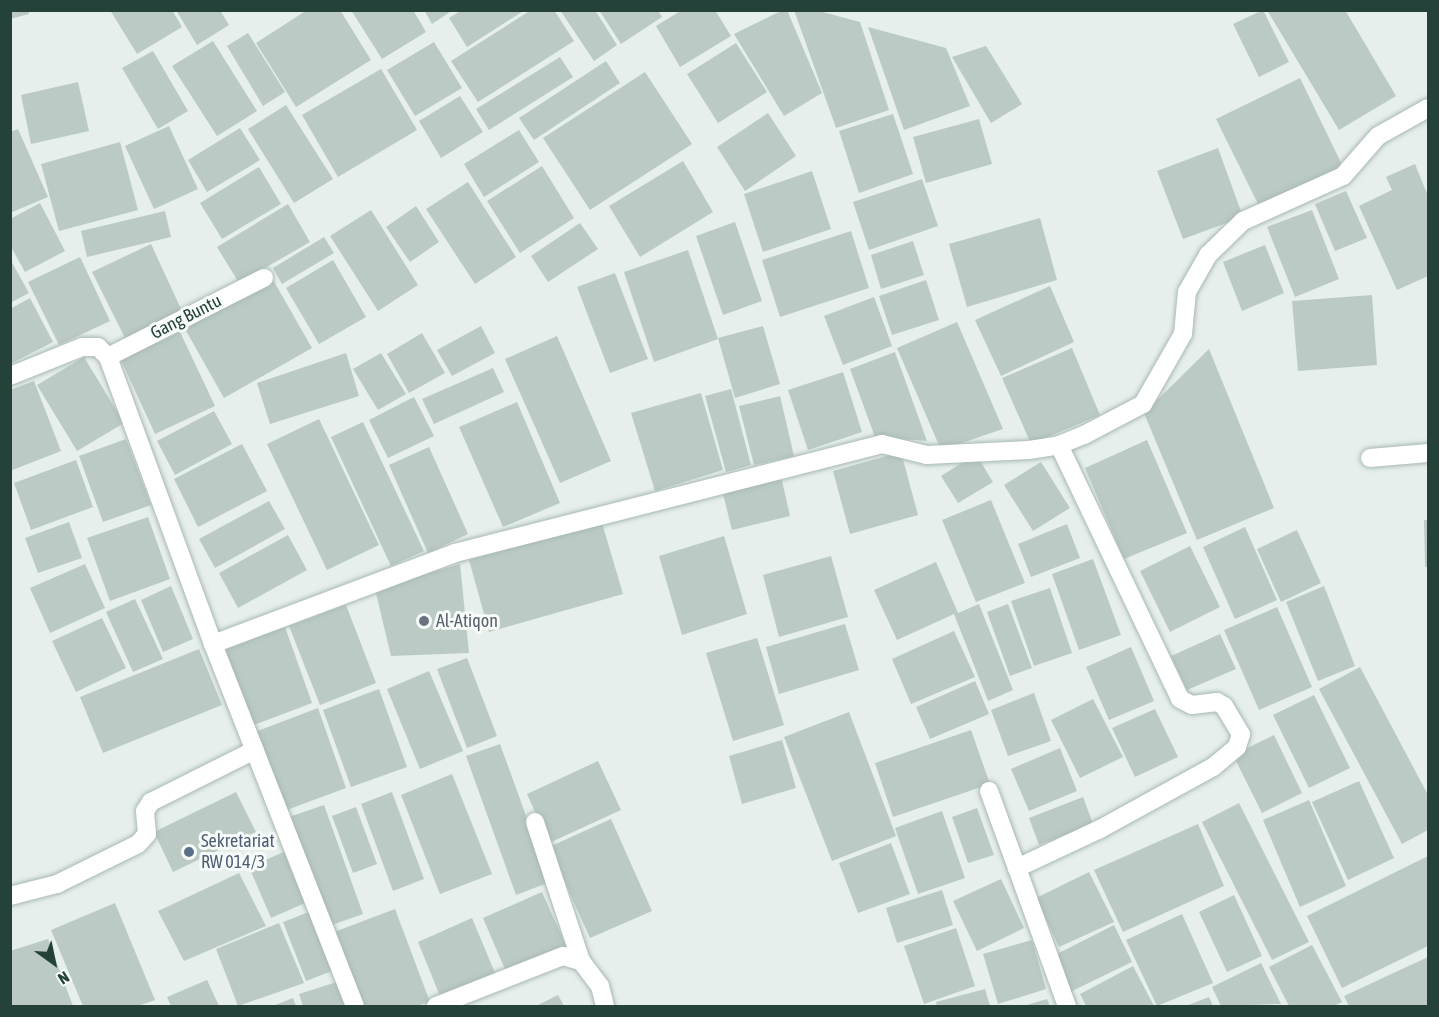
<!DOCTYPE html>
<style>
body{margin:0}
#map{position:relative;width:1439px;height:1017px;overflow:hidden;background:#e6efeb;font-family:"Asap Condensed",sans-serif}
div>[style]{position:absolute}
.building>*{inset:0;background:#bbcac4}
.roads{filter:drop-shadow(0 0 2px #a8b8b2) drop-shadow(0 0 2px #a8b8b2)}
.street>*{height:18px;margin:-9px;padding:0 9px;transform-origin:9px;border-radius:9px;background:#fff}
.dots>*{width:16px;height:16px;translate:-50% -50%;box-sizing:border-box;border:3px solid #f7fbf9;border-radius:50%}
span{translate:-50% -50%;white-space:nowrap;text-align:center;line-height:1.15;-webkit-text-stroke:6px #f7fbf9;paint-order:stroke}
.street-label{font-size:18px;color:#24423a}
.worship-label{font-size:18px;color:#5b616d}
.left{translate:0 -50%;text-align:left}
.service-label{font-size:18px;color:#4e5e75}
.frame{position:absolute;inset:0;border:12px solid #24423a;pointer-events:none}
.north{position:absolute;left:24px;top:933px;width:60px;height:60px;-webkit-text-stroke:4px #f7fbf9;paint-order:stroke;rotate:147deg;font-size:16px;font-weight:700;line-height:24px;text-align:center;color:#24423a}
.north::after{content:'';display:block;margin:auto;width:21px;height:27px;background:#24423a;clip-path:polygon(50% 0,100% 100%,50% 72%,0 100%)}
</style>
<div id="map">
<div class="building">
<i style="clip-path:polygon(10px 10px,28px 10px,29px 14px,10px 19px)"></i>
<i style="clip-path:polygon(110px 10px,172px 10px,182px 27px,137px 54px)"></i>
<i style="clip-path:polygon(176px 10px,220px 10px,229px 25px,197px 45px)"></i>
<i style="clip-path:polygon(307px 10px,340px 10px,371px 60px,296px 107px,256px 43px)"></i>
<i style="clip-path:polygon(351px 10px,413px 10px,426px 32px,382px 59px)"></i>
<i style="clip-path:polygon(424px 10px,453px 10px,432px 24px)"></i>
<i style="clip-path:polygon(462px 10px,525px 10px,467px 47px,449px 18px)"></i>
<i style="clip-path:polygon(531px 10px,554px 10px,574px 41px,478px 102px,451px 61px)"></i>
<i style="clip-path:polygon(560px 10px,595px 10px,617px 45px,594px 61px)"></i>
<i style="clip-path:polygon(599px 10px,658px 10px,662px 17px,621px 44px)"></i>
<i style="clip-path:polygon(682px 10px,715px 10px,731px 36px,680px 67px,656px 26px)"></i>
<i style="clip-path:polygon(783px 10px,787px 10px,822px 93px,784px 116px,734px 34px)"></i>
<i style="clip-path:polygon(794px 10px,815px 10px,860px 22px,889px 110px,836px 128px)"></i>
<i style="clip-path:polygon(1263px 10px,1289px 62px,1259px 77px,1233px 24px)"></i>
<i style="clip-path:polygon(1267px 10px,1345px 10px,1396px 96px,1339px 130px)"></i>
<i style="clip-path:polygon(868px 27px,946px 48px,970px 106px,904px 130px)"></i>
<i style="clip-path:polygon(248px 33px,285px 92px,263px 106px,227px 46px)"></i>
<i style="clip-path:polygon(213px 41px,257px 111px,217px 136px,172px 66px)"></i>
<i style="clip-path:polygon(434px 42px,462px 88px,415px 116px,387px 70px)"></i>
<i style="clip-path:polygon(736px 43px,767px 92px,718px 123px,687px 74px)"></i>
<i style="clip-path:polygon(986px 46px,1022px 104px,991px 123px,952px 57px)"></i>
<i style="clip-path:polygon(153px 51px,188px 111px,158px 129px,122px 68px)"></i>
<i style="clip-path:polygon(560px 57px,573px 77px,489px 130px,476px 109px)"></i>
<i style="clip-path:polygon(606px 61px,620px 83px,534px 140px,519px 118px)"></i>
<i style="clip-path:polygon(381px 69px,417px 130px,338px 177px,302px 115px)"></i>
<i style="clip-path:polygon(645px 72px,692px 144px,590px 210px,543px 138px)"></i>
<i style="clip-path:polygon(1300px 78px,1345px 171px,1262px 212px,1216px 119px)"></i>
<i style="clip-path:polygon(78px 82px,89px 131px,31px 144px,21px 95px)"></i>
<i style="clip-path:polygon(460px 96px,483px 132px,441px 158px,419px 121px)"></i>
<i style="clip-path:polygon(286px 105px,333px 179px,294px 203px,248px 129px)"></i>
<i style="clip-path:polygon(768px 113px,796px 156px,745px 191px,717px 147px)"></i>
<i style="clip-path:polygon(893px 114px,913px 174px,859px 193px,839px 131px)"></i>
<i style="clip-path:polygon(979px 119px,992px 164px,926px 183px,913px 137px)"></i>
<i style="clip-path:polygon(169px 126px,198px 189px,154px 209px,125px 146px)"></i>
<i style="clip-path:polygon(240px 128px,260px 160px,207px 192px,188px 160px)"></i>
<i style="clip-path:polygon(18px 129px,48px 197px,10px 213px,10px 132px)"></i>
<i style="clip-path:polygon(519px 130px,539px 162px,484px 197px,464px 164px)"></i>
<i style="clip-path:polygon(120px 142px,138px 210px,59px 231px,41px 164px)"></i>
<i style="clip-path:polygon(1218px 148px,1243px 217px,1183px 239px,1157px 171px)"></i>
<i style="clip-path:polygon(683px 161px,713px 212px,640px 257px,609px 206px)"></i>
<i style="clip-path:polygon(1415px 164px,1428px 196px,1428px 276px,1397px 290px,1359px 206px,1392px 190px,1386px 177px)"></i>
<i style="clip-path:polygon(542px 166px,574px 218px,520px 253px,487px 201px)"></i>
<i style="clip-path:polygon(259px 167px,281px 204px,222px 239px,200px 203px)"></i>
<i style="clip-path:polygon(812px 171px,831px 229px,763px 252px,744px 194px)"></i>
<i style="clip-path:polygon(922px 179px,938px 226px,869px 250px,853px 202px)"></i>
<i style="clip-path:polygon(468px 182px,516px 257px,475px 284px,426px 209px)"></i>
<i style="clip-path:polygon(1346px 191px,1367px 238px,1335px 251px,1315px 204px)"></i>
<i style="clip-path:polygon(40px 203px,65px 251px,25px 272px,10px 245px,10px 219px)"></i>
<i style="clip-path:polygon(288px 204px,310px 242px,239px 283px,217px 247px)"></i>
<i style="clip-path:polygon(416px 206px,439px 242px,410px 262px,386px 227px)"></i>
<i style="clip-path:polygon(371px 210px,418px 285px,378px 311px,330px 236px)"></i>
<i style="clip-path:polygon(1312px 210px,1339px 279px,1295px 297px,1267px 227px)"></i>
<i style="clip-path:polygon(165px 211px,171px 237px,87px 257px,81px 231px)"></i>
<i style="clip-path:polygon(1040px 218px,1057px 280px,967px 307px,949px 244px)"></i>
<i style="clip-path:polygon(735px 222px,762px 301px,723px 315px,696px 236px)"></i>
<i style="clip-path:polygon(580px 223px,598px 249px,548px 282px,531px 256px)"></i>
<i style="clip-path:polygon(851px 231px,869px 288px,780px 317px,762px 260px)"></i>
<i style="clip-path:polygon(324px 237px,334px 253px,282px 284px,273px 268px)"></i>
<i style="clip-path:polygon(913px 241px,924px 275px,881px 289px,871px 255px)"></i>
<i style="clip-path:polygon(151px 244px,182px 311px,125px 338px,92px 272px)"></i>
<i style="clip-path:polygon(1265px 245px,1284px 293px,1242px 311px,1223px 262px)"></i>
<i style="clip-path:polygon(688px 250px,718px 339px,654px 362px,624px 272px)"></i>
<i style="clip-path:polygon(80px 257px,110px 321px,59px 345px,28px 282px)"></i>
<i style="clip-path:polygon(10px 259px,29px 293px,10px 303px)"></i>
<i style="clip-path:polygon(333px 260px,366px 317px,319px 344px,286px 288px)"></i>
<i style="clip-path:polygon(615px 273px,648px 359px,610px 373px,577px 287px)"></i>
<i style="clip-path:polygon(272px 278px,312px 348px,224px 398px,185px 329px)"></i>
<i style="clip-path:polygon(926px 280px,939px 320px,892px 335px,879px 296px)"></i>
<i style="clip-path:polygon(1050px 286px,1074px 342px,1001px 376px,975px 320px)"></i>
<i style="clip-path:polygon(1372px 295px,1377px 365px,1298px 371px,1292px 301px)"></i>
<i style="clip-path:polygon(874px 297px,892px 346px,843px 365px,824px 316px)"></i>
<i style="clip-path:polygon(30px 298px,53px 342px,10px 364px,10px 309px)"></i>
<i style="clip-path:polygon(957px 322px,1003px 429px,941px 450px,897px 348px)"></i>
<i style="clip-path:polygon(481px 326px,495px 353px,452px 376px,437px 350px)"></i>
<i style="clip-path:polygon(763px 326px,780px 384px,735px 398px,718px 338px)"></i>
<i style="clip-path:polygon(180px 332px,215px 406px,155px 434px,121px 360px)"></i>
<i style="clip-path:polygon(422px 333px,445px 373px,409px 393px,387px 354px)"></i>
<i style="clip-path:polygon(557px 336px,611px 461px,560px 483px,505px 359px)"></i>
<i style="clip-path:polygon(1072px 348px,1100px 415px,1031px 444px,1002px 378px)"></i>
<i style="clip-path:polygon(1209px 349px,1274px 508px,1197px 540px,1144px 413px)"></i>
<i style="clip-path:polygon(895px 352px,927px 441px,875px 437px,850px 369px)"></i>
<i style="clip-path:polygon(346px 353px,359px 396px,270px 424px,257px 383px)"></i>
<i style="clip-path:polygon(381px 353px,406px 394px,378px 410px,353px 369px)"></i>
<i style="clip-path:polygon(84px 357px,124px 423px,77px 451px,37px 385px)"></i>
<i style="clip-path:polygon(493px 368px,504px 392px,434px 424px,422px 399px)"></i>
<i style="clip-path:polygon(843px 372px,862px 432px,808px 450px,788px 390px)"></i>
<i style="clip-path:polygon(34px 381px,61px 451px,10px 471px,10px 390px)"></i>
<i style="clip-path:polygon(731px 389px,751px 465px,726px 472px,705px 396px)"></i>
<i style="clip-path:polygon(701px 393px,723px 470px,655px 491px,631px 413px)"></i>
<i style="clip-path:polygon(780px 396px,794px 456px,754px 465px,739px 406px)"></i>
<i style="clip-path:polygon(414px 397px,434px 436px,388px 458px,369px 420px)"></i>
<i style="clip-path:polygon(517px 402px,560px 503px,503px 527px,459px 427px)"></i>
<i style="clip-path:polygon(214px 411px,232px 444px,175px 475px,157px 441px)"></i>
<i style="clip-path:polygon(319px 419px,379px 545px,327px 570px,267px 444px)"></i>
<i style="clip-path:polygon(363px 422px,424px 551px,391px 566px,331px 437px)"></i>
<i style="clip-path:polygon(126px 439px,151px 505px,103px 522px,79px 456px)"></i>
<i style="clip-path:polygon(1147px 440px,1187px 533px,1124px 559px,1085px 468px)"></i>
<i style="clip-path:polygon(242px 444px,267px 491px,198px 527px,174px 479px)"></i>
<i style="clip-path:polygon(429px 447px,468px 534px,428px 553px,389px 465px)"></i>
<i style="clip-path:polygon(901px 452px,918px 515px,850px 534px,833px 471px)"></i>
<i style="clip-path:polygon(976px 454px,993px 482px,958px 503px,941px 476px)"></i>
<i style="clip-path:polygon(76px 460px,93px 507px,31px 530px,14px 483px)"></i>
<i style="clip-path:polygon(1041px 462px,1070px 508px,1033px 531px,1004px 485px)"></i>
<i style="clip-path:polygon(781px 476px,790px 516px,732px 530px,722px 490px)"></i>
<i style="clip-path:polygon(991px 500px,1025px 583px,976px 602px,942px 520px)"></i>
<i style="clip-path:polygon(269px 501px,285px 529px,215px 568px,199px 539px)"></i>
<i style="clip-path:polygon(148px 517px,170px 579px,110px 601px,87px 538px)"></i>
<i style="clip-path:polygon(1424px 520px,1428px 520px,1428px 567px,1425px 567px)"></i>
<i style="clip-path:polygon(69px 522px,82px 558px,38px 573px,25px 538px)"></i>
<i style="clip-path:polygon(602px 523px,623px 594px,489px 632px,469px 560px)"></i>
<i style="clip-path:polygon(1067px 524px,1080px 558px,1031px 577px,1018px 544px)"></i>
<i style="clip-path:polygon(1245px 527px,1277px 600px,1235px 619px,1203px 547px)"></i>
<i style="clip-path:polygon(1297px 530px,1321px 583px,1281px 602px,1257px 549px)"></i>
<i style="clip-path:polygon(288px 535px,307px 570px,238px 608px,219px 573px)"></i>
<i style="clip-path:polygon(724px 536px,747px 614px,682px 635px,659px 556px)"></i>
<i style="clip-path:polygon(1190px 546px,1220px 607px,1170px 632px,1140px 571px)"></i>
<i style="clip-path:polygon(831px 556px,848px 617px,779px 637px,763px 575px)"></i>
<i style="clip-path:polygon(1093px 559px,1121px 635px,1079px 650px,1052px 574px)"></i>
<i style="clip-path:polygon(936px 562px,958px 613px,979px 604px,1013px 690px,988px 701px,954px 614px,897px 640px,874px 590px)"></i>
<i style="clip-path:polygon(85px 564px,105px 608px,50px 633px,30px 588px)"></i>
<i style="clip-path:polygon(460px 564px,469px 653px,391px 656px,375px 589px)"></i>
<i style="clip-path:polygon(171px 586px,193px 639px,163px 652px,141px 600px)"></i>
<i style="clip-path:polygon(1324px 586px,1355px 666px,1318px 681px,1286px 602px)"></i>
<i style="clip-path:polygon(1050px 588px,1072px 653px,1034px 666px,1011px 601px)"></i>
<i style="clip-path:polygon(135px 599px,163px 659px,133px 672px,106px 612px)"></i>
<i style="clip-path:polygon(1008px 604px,1032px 668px,1010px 676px,987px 612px)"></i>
<i style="clip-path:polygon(346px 605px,376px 683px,320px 705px,289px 626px)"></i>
<i style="clip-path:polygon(1277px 607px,1312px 687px,1259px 710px,1224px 630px)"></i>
<i style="clip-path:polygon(102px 618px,126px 668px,76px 692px,52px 641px)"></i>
<i style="clip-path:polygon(845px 624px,859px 670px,779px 694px,766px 647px)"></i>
<i style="clip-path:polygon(285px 627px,312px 703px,249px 727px,222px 651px)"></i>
<i style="clip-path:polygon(954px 631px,975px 677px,911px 704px,892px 659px)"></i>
<i style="clip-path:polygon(1220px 634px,1236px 669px,1187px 690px,1171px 656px)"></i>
<i style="clip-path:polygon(757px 638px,784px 725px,733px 741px,706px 653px)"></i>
<i style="clip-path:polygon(1131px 647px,1154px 701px,1109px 720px,1086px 667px)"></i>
<i style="clip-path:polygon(199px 649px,222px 705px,103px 753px,80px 697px)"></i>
<i style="clip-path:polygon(467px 658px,497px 736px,467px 748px,437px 669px)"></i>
<i style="clip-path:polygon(1360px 667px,1428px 795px,1428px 830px,1402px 844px,1319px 689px)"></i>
<i style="clip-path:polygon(429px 671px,463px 751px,420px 769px,387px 689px)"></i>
<i style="clip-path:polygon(975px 681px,989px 714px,930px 739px,916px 707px)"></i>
<i style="clip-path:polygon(379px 689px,407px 767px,351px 787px,323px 710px)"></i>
<i style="clip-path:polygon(1034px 693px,1051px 741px,1008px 756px,991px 710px)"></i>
<i style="clip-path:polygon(1314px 695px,1350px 768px,1309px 788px,1273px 715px)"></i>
<i style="clip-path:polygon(1093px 699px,1123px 757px,1080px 778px,1051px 720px)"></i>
<i style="clip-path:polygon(318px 708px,346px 788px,284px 811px,255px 732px)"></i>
<i style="clip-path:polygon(1155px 709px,1178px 757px,1135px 777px,1112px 728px)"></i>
<i style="clip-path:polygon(849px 712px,896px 836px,832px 861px,784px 737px)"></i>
<i style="clip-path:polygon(971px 730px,990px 784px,893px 817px,875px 763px)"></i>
<i style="clip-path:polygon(1274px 735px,1302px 793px,1262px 813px,1233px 755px)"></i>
<i style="clip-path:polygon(782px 740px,796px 788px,742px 804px,729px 756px)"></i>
<i style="clip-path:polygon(500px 744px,550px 882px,516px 895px,466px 756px)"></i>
<i style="clip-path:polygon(1060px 748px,1077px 791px,1029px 811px,1011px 769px)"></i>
<i style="clip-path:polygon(598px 761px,621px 810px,549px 843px,527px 794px)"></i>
<i style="clip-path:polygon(452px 774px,492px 874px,440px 894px,401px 795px)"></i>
<i style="clip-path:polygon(1359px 781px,1394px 858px,1348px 880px,1312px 802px)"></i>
<i style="clip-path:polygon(236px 792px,256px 832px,173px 872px,154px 832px)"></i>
<i style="clip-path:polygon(392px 792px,424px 879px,393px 891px,361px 804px)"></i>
<i style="clip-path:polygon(1083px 797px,1093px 824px,1039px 845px,1029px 818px)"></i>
<i style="clip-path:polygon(1309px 800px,1346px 886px,1300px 907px,1263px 820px)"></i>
<i style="clip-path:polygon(1239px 803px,1309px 942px,1272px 960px,1202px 822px)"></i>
<i style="clip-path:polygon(324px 805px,363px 914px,329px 926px,289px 817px)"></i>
<i style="clip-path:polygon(356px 807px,377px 864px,353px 873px,332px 816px)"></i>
<i style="clip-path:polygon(977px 808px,994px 855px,968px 863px,952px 817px)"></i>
<i style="clip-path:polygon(942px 811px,965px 878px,918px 894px,895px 828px)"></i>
<i style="clip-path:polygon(611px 819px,652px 911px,590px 938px,549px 847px)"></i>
<i style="clip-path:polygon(1198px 824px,1224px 886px,1123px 932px,1094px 870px)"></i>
<i style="clip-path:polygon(891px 843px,910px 894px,858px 913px,839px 863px)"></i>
<i style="clip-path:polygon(284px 852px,305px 903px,271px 918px,249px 867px)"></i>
<i style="clip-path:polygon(1428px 856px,1428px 946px,1342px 988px,1307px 916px)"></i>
<i style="clip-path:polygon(1089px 872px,1114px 922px,1059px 947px,1036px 898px)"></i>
<i style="clip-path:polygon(239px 873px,266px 926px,184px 961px,158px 911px)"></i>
<i style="clip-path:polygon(1001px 879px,1024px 928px,977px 951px,953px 901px)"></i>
<i style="clip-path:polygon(942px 890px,953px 925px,897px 943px,886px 908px)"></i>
<i style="clip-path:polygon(542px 892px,567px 948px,507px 974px,483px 918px)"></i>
<i style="clip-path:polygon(1234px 895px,1262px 956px,1227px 972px,1199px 912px)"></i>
<i style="clip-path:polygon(115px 903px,155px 1000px,138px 1006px,83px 1006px,51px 930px)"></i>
<i style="clip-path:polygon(395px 909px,430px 1002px,417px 1006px,363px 1006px,334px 932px)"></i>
<i style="clip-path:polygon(309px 912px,332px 971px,306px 981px,283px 922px)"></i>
<i style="clip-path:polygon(1182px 914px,1213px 983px,1157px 1006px,1126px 940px)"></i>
<i style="clip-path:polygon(472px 918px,495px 973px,440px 996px,418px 942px)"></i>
<i style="clip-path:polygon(279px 923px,304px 983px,238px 1006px,216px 949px)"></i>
<i style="clip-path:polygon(1114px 925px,1132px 962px,1070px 992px,1053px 956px)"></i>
<i style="clip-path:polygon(956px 928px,975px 986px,924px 1004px,904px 946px)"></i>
<i style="clip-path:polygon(48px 939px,73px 1006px,10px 1006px,10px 951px)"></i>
<i style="clip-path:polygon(1032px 940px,1046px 989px,998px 1004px,983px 954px)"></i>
<i style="clip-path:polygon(1312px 945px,1342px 1002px,1334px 1006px,1289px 1006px,1269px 967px)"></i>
<i style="clip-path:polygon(1428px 957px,1428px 1006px,1349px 1006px,1344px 996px)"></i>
<i style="clip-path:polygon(1261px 963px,1281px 1004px,1221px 1006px,1212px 987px)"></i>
<i style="clip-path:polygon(1133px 966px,1154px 1006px,1086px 1006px,1080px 994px)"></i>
<i style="clip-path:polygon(207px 980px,219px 1006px,171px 1006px,167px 997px)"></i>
<i style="clip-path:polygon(340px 981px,348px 1006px,303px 1006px,299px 994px)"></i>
<i style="clip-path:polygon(985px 989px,990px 1006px,937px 1006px,936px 1002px)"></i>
<i style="clip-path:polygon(558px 995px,564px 1006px,536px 1006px)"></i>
<i style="clip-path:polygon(1209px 997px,1213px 1006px,1186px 1006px)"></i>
<i style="clip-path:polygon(293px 998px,296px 1006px,273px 1006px)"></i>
<i style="clip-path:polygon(1047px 999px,1050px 1006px,1023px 1006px)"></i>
</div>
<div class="roads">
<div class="street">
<i style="left:108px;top:357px;width:175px;rotate:-26.9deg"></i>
<i style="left:10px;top:376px;width:78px;rotate:-21.9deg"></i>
<i style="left:82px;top:347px;width:16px"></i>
<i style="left:98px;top:347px;width:14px;rotate:45deg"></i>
<i style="left:108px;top:357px;width:306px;rotate:69.9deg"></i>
<i style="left:213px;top:644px;width:389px;rotate:68.6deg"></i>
<i style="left:1059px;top:445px;width:281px;rotate:64.5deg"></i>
<i style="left:1180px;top:699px;width:13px;rotate:27deg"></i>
<i style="left:1192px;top:705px;width:25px;rotate:-7deg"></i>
<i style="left:1217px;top:702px;width:8px;rotate:30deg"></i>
<i style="left:1224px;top:706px;width:33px;rotate:59deg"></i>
<i style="left:1241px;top:734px;width:14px;rotate:107deg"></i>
<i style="left:1237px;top:747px;width:31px;rotate:140deg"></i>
<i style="left:1213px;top:767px;width:129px;rotate:151.2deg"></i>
<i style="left:1100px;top:829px;width:92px;rotate:154.8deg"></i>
<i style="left:1017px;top:868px;width:147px;rotate:70.1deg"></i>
<i style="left:1370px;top:458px;width:58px;rotate:-4.9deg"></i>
<i style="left:213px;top:644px;width:259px;rotate:-20.6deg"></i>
<i style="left:455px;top:553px;width:441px;rotate:-14.3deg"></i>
<i style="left:882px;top:444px;width:46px;rotate:13.7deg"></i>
<i style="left:927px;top:455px;width:102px;rotate:-2.8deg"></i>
<i style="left:1029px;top:450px;width:30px;rotate:-9deg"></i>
<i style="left:1059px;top:445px;width:27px;rotate:-22deg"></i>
<i style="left:1084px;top:435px;width:67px;rotate:-27.7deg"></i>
<i style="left:1143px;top:404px;width:81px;rotate:-60.3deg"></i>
<i style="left:1183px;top:334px;width:42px;rotate:-84.6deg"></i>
<i style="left:1187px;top:292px;width:43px;rotate:-60.4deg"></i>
<i style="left:1208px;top:255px;width:49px;rotate:-44.2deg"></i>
<i style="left:1243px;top:221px;width:110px;rotate:-24.2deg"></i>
<i style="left:1343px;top:176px;width:53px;rotate:-48.8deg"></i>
<i style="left:1378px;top:136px;width:57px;rotate:-29.2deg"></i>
<i style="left:989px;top:791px;width:82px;rotate:70deg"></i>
<i style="left:535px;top:822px;width:146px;rotate:71.7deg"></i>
<i style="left:10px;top:896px;width:49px;rotate:-14.3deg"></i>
<i style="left:57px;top:884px;width:90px;rotate:-26.3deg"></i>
<i style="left:138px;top:844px;width:13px;rotate:-48deg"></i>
<i style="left:147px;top:834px;width:23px;rotate:-95deg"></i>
<i style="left:145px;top:811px;width:11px;rotate:-56deg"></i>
<i style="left:151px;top:802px;width:116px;rotate:-26.6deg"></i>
<i style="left:436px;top:1006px;width:136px;rotate:-21.5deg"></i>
<i style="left:563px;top:956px;width:19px;rotate:16deg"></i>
<i style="left:581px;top:961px;width:31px;rotate:53deg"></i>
<i style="left:600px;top:986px;width:21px;rotate:76deg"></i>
</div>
</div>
<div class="dots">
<i style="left:424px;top:621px;background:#6b7280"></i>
<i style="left:189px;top:852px;background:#5c6f8a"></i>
</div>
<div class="street-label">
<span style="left:186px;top:317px;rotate:-27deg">Gang Buntu</span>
</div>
<div class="worship-label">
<span class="left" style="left:436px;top:621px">Al-Atiqon</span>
</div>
<div class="service-label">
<span class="left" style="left:201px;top:852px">Sekretariat<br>RW 014/3</span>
</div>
<div class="frame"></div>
<div class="north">N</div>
</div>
